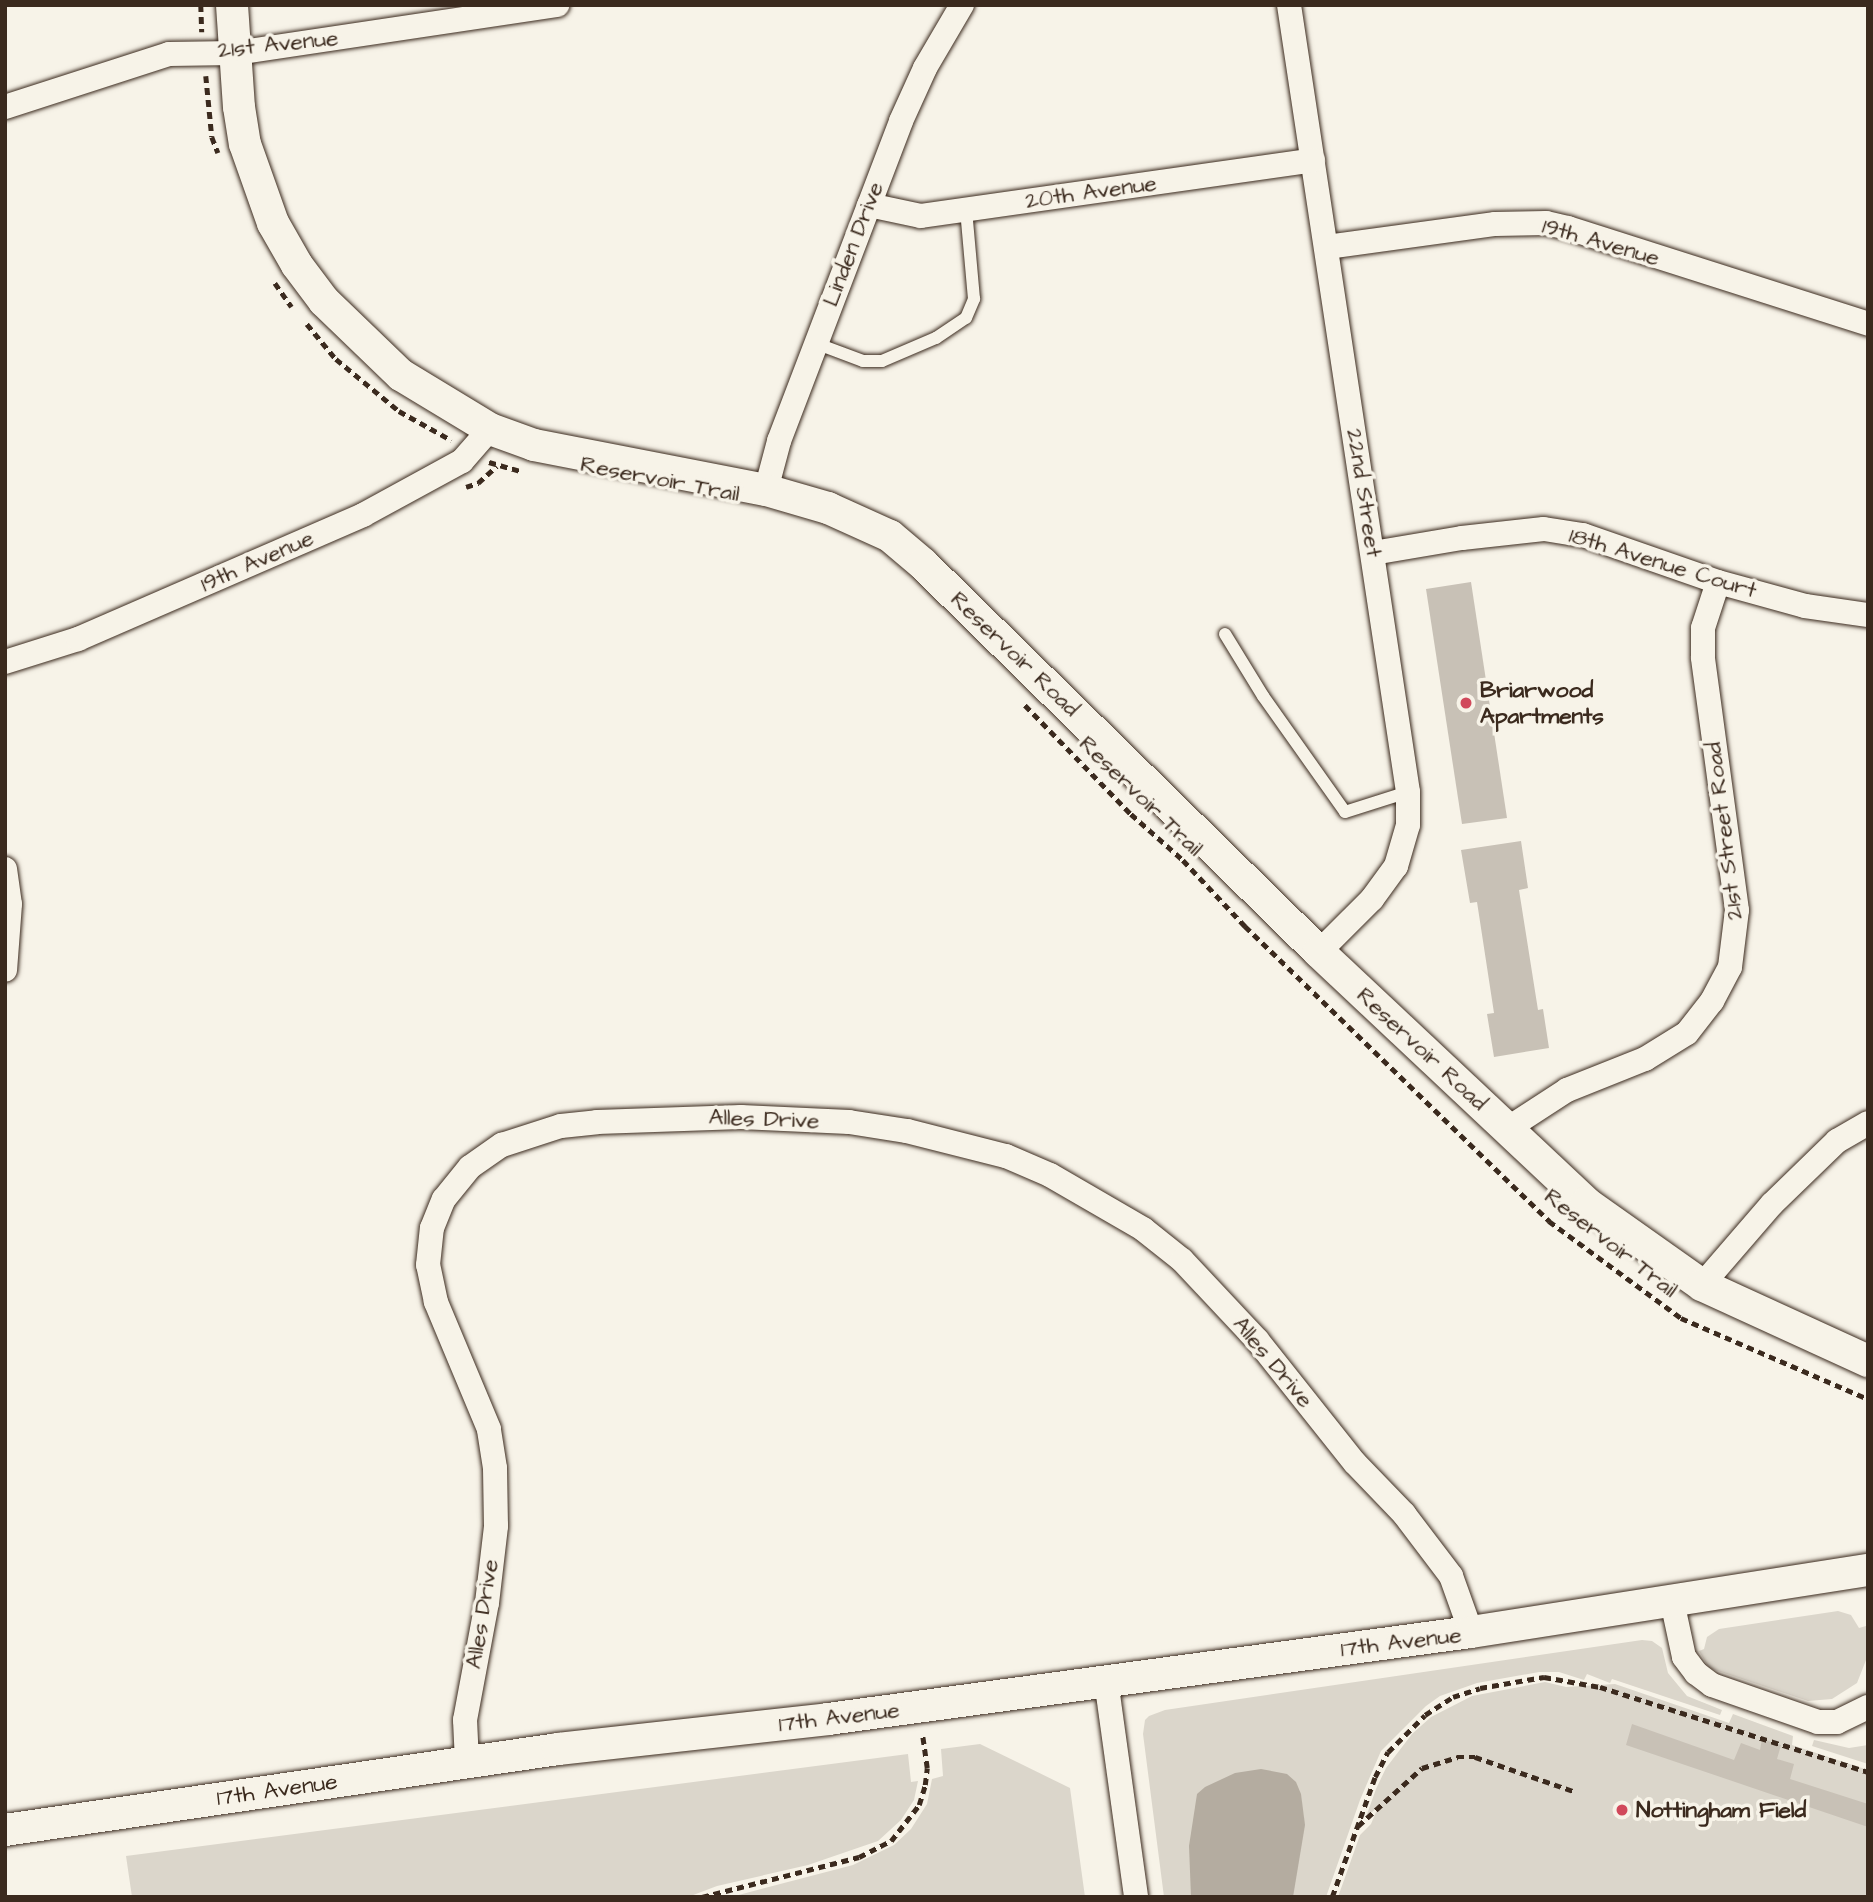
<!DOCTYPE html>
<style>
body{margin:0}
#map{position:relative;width:1873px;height:1902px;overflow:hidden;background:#f7f3e8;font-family:"Architects Daughter",sans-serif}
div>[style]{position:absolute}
.green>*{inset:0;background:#dbd6cb}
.water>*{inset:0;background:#b4aca0}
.building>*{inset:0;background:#c8c1b6}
.path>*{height:4.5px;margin-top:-2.25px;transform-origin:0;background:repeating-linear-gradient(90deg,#3b2a1e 0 7px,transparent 0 12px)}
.roads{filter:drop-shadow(0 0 2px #3b2a1e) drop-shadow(0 0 2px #3b2a1e)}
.service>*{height:12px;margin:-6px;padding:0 6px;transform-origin:6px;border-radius:6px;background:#f7f3e8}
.minor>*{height:24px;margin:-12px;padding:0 12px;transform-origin:12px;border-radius:12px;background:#f7f3e8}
.tertiary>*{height:32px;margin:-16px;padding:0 16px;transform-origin:16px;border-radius:16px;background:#f7f3e8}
.dots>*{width:19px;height:19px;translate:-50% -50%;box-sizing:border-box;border:4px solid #f7f3e8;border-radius:50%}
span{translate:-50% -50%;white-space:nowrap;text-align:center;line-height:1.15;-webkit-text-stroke:7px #f7f3e8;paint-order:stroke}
.street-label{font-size:23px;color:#3b2a1e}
.poi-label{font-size:23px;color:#3b2a1e;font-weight:700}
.left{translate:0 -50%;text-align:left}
.frame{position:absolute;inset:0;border:7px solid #3b2a1e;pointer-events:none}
</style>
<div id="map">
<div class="green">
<i style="clip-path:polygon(1838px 1611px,1851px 1615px,1859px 1628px,1866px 1626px,1868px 1655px,1857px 1683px,1832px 1699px,1808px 1701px,1709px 1668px,1699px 1651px,1704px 1649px,1707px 1637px,1719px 1629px)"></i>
<i style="clip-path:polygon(1642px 1640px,1652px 1641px,1662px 1648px,1668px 1673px,1687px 1696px,1722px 1710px,1720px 1715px,1612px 1679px,1610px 1683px,1587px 1674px,1584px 1680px,1559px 1672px,1539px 1672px,1477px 1683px,1440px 1696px,1426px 1706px,1381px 1751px,1360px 1800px,1326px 1897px,1164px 1897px,1143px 1734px,1145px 1720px,1149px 1716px,1165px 1710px)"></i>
<i style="clip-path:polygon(1545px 1682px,1566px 1687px,1615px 1684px,1729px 1723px,1733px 1714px,1793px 1736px,1792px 1745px,1868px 1770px,1868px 1897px,1338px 1897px,1360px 1835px,1371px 1824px,1378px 1807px,1366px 1817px,1376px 1789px,1386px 1768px,1412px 1734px,1431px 1717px,1472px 1696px)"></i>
<i style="clip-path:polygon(1814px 1740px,1849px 1748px,1868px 1745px,1868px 1764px,1812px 1746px)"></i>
<i style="clip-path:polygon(980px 1744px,1070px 1788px,1085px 1897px,731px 1897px,853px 1865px,894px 1845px,911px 1829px,927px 1804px,932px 1779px,943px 1776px,941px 1749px)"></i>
<i style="clip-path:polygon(908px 1754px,911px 1782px,918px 1781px,914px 1800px,901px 1820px,878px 1841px,808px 1865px,717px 1886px,688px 1897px,132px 1897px,126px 1856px)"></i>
</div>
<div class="water">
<i style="clip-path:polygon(1261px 1769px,1287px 1774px,1296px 1782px,1301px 1794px,1305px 1825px,1293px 1897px,1191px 1897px,1189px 1846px,1197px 1794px,1205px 1787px,1235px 1773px)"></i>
</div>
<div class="building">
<i style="clip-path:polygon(1471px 582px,1507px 818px,1462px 824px,1426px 589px)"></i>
<i style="clip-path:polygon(1521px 841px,1528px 888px,1519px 890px,1538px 1010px,1543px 1009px,1549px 1048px,1494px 1057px,1487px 1014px,1494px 1013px,1477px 902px,1470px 903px,1461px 850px)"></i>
<i style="clip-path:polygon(1632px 1724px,1734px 1760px,1741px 1743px,1760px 1750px,1762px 1739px,1781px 1745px,1777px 1759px,1794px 1764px,1790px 1779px,1868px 1804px,1868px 1827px,1626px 1745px)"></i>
</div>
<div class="path">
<i style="left:201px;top:5px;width:27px;rotate:88deg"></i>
<i style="left:206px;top:76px;width:61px;rotate:84.4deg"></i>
<i style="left:212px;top:137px;width:17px;rotate:69deg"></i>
<i style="left:275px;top:283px;width:29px;rotate:55deg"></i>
<i style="left:307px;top:324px;width:45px;rotate:50.4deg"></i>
<i style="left:336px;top:359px;width:82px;rotate:39.5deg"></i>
<i style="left:399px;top:411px;width:60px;rotate:29.1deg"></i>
<i style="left:489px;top:462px;width:33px;rotate:16deg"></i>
<i style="left:466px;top:487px;width:13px;rotate:-18deg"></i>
<i style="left:478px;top:483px;width:25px;rotate:-42deg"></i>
<i style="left:1025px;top:705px;width:152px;rotate:45.8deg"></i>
<i style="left:1131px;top:814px;width:69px;rotate:41.5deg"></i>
<i style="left:1183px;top:860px;width:91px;rotate:46.8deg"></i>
<i style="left:1245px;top:926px;width:424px;rotate:44.1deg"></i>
<i style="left:1549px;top:1221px;width:164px;rotate:36.3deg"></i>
<i style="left:1681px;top:1318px;width:204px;rotate:23.4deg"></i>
<i style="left:1358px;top:1826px;width:86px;rotate:-42.2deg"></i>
<i style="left:1422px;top:1768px;width:37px;rotate:-17deg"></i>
<i style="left:1457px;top:1757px;width:18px"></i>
<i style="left:1475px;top:1757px;width:107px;rotate:19.1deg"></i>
<i style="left:702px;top:1897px;width:162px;rotate:-14.3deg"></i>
<i style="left:859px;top:1857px;width:36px;rotate:-27deg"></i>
<i style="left:891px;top:1841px;width:46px;rotate:-52.1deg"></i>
<i style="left:919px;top:1805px;width:21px;rotate:-73deg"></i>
<i style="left:925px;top:1785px;width:17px;rotate:-83deg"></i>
<i style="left:927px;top:1768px;width:35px;rotate:-98deg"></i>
<i style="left:1332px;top:1897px;width:127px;rotate:-70.3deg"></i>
<i style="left:1375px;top:1777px;width:28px;rotate:-63deg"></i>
<i style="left:1388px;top:1752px;width:52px;rotate:-45deg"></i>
<i style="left:1425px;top:1715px;width:33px;rotate:-33deg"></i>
<i style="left:1453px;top:1697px;width:28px;rotate:-18deg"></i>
<i style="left:1480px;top:1688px;width:65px;rotate:-9.8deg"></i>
<i style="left:1544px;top:1677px;width:57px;rotate:10.1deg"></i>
<i style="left:1600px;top:1687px;width:281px;rotate:17.6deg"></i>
</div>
<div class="roads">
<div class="service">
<i style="left:815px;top:343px;width:51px;rotate:20.6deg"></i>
<i style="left:863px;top:361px;width:19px"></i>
<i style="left:882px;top:361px;width:59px;rotate:-23.1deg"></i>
<i style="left:936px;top:338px;width:36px;rotate:-34deg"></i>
<i style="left:966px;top:318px;width:21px;rotate:-67deg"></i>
<i style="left:974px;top:299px;width:89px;rotate:-95.1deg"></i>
<i style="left:1225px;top:634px;width:73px;rotate:58.5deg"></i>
<i style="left:1263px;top:696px;width:142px;rotate:54.7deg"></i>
<i style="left:1345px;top:812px;width:66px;rotate:-17.6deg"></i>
</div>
<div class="minor">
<i style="left:1289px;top:5px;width:796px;rotate:81.4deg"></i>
<i style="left:1408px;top:792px;width:33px;rotate:90deg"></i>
<i style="left:1408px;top:825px;width:43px;rotate:106.3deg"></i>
<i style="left:1396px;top:866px;width:41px;rotate:126deg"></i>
<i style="left:1372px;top:899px;width:75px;rotate:135deg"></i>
<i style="left:5px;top:107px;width:172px;rotate:-17.9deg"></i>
<i style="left:169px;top:54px;width:66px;rotate:-0.9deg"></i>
<i style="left:235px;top:53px;width:326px;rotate:-8.5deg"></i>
<i style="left:869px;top:205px;width:53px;rotate:11.9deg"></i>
<i style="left:921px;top:216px;width:396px;rotate:-8.1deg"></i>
<i style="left:1327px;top:247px;width:170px;rotate:-7.8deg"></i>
<i style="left:1495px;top:224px;width:51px;rotate:-1.1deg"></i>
<i style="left:1546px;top:223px;width:23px;rotate:13deg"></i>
<i style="left:1568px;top:228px;width:315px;rotate:17.7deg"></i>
<i style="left:766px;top:490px;width:51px;rotate:-75.1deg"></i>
<i style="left:779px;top:441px;width:342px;rotate:-69.1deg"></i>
<i style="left:901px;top:121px;width:58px;rotate:-65.6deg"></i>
<i style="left:925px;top:68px;width:73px;rotate:-59.6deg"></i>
<i style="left:1373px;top:553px;width:90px;rotate:-9.6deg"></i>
<i style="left:1462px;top:538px;width:82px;rotate:-6.3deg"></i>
<i style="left:1544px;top:529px;width:39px;rotate:9deg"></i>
<i style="left:1583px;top:535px;width:143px;rotate:19.2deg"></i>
<i style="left:1718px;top:582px;width:90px;rotate:15.4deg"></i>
<i style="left:1805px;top:606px;width:64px;rotate:8.1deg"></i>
<i style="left:5px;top:662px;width:77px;rotate:-17.5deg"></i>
<i style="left:78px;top:639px;width:311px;rotate:-23.5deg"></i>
<i style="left:363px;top:515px;width:113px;rotate:-28.6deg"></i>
<i style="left:462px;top:461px;width:43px;rotate:-48.8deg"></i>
<i style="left:5px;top:869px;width:35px;rotate:82deg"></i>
<i style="left:10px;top:904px;width:66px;rotate:94.3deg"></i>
<i style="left:1507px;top:1129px;width:72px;rotate:-33deg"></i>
<i style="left:1567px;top:1090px;width:84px;rotate:-21.7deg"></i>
<i style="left:1645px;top:1059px;width:49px;rotate:-31.8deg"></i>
<i style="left:1687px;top:1033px;width:41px;rotate:-52deg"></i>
<i style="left:1712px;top:1001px;width:38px;rotate:-62deg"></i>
<i style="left:1730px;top:967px;width:57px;rotate:-83deg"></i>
<i style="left:1737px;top:910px;width:255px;rotate:-97.7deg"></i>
<i style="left:1703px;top:657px;width:29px;rotate:-90deg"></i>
<i style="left:1703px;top:628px;width:48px;rotate:-71.9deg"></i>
<i style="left:1702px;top:1285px;width:107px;rotate:-49.2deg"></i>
<i style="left:1772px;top:1204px;width:91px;rotate:-44.1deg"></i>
<i style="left:1837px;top:1141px;width:36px;rotate:-30deg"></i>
<i style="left:1672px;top:1601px;width:57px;rotate:77.9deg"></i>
<i style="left:1684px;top:1657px;width:20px;rotate:53deg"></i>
<i style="left:1696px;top:1673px;width:20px;rotate:37deg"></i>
<i style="left:1712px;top:1685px;width:112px;rotate:19.2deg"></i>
<i style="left:1818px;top:1722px;width:19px"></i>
<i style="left:1837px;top:1722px;width:34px;rotate:-26deg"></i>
<i style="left:1106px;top:1680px;width:219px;rotate:82.1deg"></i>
<i style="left:467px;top:1762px;width:42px;rotate:-92.7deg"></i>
<i style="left:465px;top:1720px;width:119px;rotate:-79.4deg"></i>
<i style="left:487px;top:1603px;width:78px;rotate:-83.3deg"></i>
<i style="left:496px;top:1526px;width:58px;rotate:-91deg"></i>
<i style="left:495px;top:1468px;width:39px;rotate:-99deg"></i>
<i style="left:489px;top:1429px;width:138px;rotate:-112.7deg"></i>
<i style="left:436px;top:1302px;width:38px;rotate:-102deg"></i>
<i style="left:428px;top:1265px;width:37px;rotate:-84deg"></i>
<i style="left:432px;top:1228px;width:31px;rotate:-68deg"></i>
<i style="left:444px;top:1199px;width:41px;rotate:-50.9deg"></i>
<i style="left:470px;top:1167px;width:39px;rotate:-35deg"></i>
<i style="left:502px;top:1145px;width:62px;rotate:-17.9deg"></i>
<i style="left:561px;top:1126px;width:36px;rotate:-6deg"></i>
<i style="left:597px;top:1122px;width:144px;rotate:-2deg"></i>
<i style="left:741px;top:1117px;width:108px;rotate:2.7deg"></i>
<i style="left:849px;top:1122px;width:59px;rotate:8.8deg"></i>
<i style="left:907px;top:1131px;width:102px;rotate:14.2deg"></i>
<i style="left:1006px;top:1156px;width:48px;rotate:23.4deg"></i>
<i style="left:1050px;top:1175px;width:108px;rotate:30.1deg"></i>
<i style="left:1143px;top:1229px;width:50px;rotate:38.5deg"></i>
<i style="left:1182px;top:1260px;width:110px;rotate:46.8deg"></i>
<i style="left:1257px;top:1340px;width:157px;rotate:51.5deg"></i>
<i style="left:1355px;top:1463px;width:71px;rotate:46.1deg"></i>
<i style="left:1404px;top:1514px;width:78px;rotate:52.8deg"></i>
<i style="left:1451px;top:1576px;width:59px;rotate:70.3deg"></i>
</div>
<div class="tertiary">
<i style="left:232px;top:5px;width:102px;rotate:86.1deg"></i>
<i style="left:239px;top:107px;width:37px;rotate:81deg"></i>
<i style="left:245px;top:144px;width:84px;rotate:70.5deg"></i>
<i style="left:273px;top:223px;width:48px;rotate:60.3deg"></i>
<i style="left:297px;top:265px;width:45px;rotate:53.1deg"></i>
<i style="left:324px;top:301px;width:107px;rotate:43.9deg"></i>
<i style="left:401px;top:375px;width:104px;rotate:31.2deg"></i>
<i style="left:490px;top:429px;width:47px;rotate:20deg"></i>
<i style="left:534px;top:445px;width:236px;rotate:11deg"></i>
<i style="left:766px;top:490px;width:65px;rotate:16.2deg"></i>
<i style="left:828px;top:508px;width:68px;rotate:24.3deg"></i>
<i style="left:890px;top:536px;width:43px;rotate:40.3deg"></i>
<i style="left:923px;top:564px;width:554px;rotate:44.42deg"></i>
<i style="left:1319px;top:952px;width:366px;rotate:43.2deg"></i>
<i style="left:1586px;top:1203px;width:142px;rotate:35.3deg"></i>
<i style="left:1702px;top:1285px;width:183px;rotate:24.6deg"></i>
<i style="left:5px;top:1830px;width:559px;rotate:-8.33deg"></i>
<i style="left:558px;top:1749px;width:272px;rotate:-6.3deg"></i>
<i style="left:828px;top:1719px;width:649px;rotate:-7.71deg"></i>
<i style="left:1471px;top:1632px;width:402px;rotate:-8.9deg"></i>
</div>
</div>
<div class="dots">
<i style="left:1466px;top:703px;background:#d1495b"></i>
<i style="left:1622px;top:1810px;background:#d1495b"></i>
</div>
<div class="street-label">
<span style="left:278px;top:44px;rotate:-6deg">21st Avenue</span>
<span style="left:1091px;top:192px;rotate:-8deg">20th Avenue</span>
<span style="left:1601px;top:242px;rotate:16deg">19th Avenue</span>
<span style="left:853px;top:244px;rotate:-69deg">Linden Drive</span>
<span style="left:660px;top:479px;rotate:11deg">Reservoir Trail</span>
<span style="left:1364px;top:493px;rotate:81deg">22nd Street</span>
<span style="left:257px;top:561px;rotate:-24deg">19th Avenue</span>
<span style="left:1663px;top:563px;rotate:17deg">18th Avenue Court</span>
<span style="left:1015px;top:654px;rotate:44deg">Reservoir Road</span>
<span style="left:1141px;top:796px;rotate:44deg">Reservoir Trail</span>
<span style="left:1724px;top:831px;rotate:-97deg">21st Street Road</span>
<span style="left:1422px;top:1049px;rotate:43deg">Reservoir Road</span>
<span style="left:764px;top:1119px;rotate:2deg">Alles Drive</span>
<span style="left:1611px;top:1243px;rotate:38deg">Reservoir Trail</span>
<span style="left:1273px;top:1362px;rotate:50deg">Alles Drive</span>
<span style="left:482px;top:1614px;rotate:-81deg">Alles Drive</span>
<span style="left:1401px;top:1642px;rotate:-7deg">17th Avenue</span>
<span style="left:839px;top:1717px;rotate:-7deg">17th Avenue</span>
<span style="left:277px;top:1790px;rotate:-8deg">17th Avenue</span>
</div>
<div class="poi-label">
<span class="left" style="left:1480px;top:703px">Briarwood<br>Apartments</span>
<span class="left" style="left:1636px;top:1810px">Nottingham Field</span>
</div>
<div class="frame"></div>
</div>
